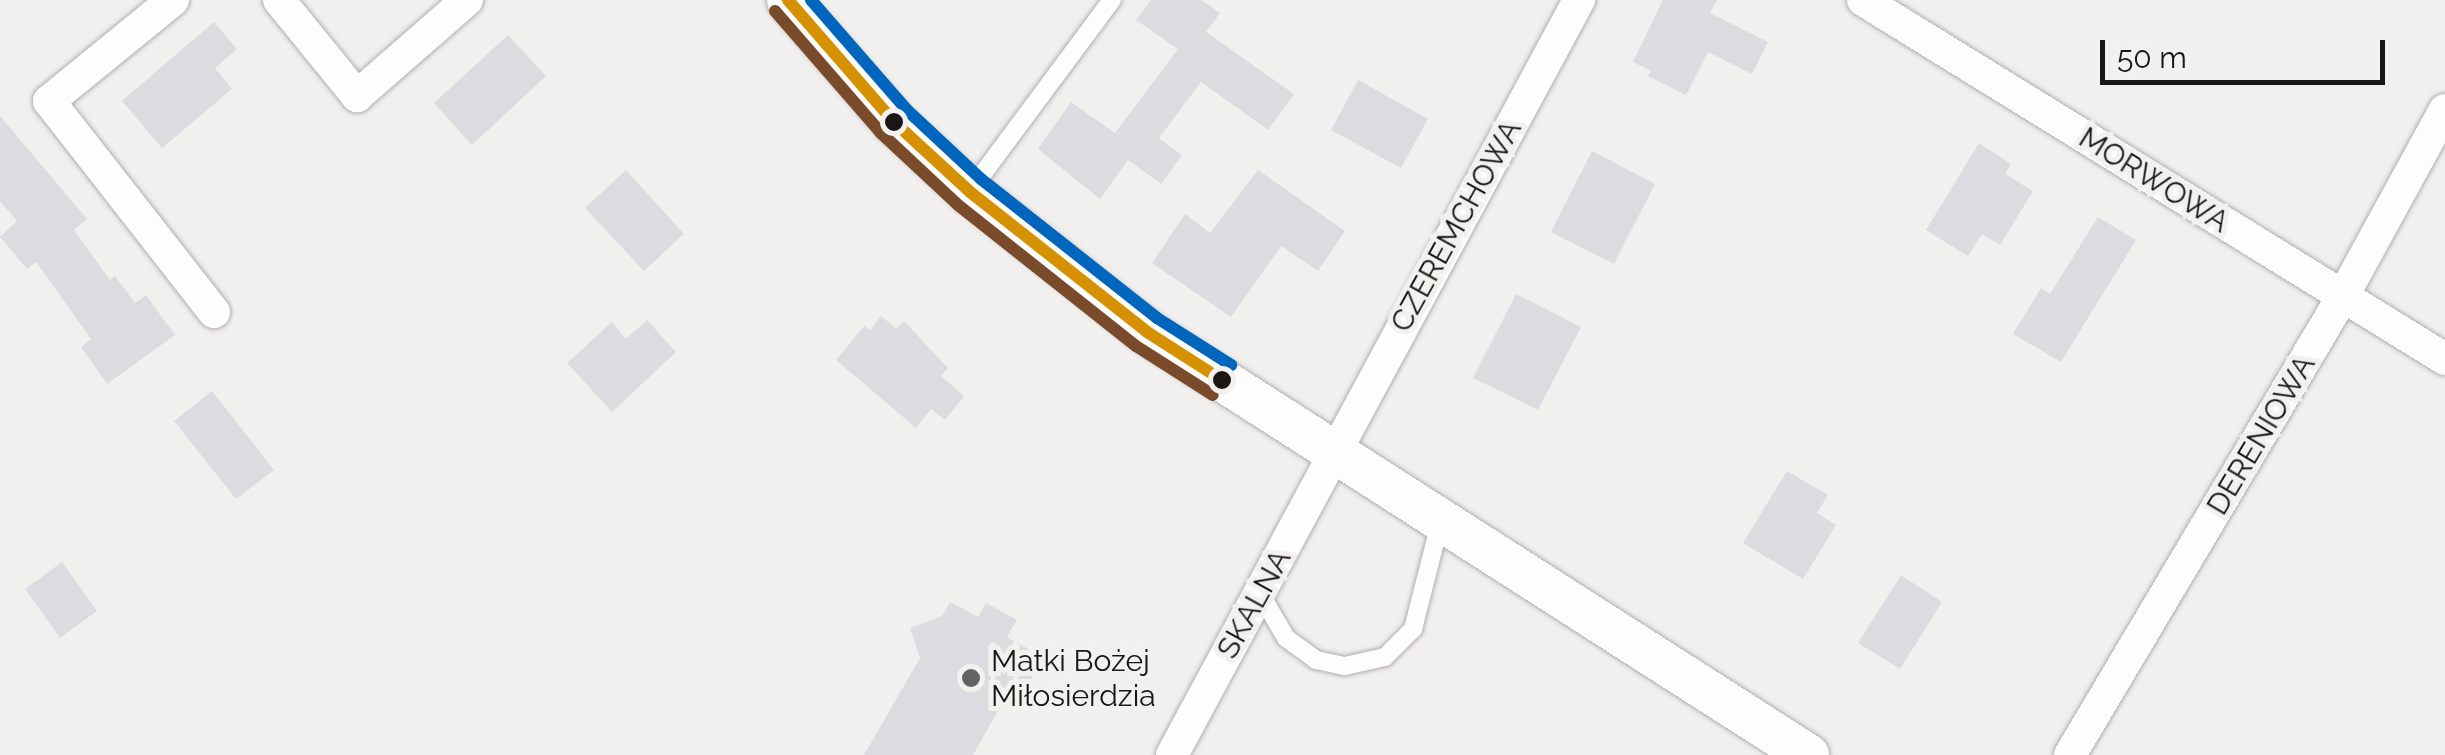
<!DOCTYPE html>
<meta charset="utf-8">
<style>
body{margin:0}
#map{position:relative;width:2445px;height:755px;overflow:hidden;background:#f2f0ee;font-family:Raleway,sans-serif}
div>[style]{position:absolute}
.building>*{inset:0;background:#dddbe0}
.roads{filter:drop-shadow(0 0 2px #b1afae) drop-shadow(0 0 2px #b1afae)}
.service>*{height:18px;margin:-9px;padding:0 9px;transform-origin:9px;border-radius:9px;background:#fdfdfc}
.minor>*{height:32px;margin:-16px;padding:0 16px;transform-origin:16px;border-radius:16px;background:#fdfdfc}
.tertiary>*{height:42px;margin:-21px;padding:0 21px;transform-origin:21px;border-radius:21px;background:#fdfdfc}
.bus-1>*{height:12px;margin:-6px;padding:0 6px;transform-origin:6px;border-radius:6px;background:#d69103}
.bus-2>*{height:12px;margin:-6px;padding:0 6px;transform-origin:6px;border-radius:6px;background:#7a4b2a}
.bus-3>*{height:12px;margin:-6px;padding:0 6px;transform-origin:6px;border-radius:6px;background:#0065bd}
.dots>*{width:28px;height:28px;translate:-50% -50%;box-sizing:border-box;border:5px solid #f3f1ed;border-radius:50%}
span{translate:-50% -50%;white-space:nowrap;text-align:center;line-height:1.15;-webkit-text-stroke:10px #f3f1ed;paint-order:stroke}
.street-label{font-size:30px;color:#181716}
.poi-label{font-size:30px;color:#181716}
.left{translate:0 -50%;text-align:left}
.scale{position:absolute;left:2100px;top:40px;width:285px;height:45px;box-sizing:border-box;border:5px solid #181716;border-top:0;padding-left:12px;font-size:30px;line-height:35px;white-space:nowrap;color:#181716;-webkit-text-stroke:8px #f3f1ed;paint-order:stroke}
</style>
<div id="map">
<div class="building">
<i style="clip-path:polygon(1151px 0,1201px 0,1220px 13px,1206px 32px,1294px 94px,1268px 130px,1201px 82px,1159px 138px,1182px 155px,1161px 184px,1128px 160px,1100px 199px,1038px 149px,1071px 102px,1115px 133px,1178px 49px,1136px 20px)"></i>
<i style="clip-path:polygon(1663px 0,1717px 0,1710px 13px,1768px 42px,1752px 74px,1708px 52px,1686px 95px,1648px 76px,1651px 71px,1633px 62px)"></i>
<i style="clip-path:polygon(214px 22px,237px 49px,215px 68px,232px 89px,162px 148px,122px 101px)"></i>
<i style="clip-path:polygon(508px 35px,546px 76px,472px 145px,434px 103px)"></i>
<i style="clip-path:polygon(1358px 80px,1428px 119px,1401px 168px,1331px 130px)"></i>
<i style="clip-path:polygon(0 116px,87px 219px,74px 230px,110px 280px,115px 276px,135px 303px,146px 295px,175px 335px,107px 384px,81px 347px,91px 339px,36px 262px,27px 269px,0 237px,17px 221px,0 201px)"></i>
<i style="clip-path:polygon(1979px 143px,2011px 164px,2005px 174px,2033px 191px,2000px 245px,1982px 234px,1968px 256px,1926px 230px)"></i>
<i style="clip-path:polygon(1592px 151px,1655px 184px,1614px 264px,1551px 232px)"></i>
<i style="clip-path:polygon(626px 170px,684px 234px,644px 271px,585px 208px)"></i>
<i style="clip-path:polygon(1258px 170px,1345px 231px,1318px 271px,1281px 246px,1231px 317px,1152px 263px,1185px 214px,1210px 233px)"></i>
<i style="clip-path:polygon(2098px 217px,2136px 240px,2061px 362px,2013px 334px,2041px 288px,2050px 294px)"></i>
<i style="clip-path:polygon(1516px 294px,1581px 327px,1538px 410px,1473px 378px)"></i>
<i style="clip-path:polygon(881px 316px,897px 329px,904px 321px,948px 368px,941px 376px,964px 396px,945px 420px,931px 409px,916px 428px,836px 360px,864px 326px,870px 330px)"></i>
<i style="clip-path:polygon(647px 320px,676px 352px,612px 412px,567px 363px,612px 322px,626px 339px)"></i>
<i style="clip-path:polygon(212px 391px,274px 470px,236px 499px,174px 421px)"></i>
<i style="clip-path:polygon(1787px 471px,1828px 495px,1817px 513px,1836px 525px,1803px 579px,1743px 543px)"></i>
<i style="clip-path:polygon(62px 562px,97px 611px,60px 638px,25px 589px)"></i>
<i style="clip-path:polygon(1901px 575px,1942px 602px,1900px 669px,1858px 643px)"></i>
<i style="clip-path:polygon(950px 602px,978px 617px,986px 603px,1017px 620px,1007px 637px,1032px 651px,1027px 660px,1038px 695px,999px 709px,973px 755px,864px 755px,920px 658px,910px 628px,942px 616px)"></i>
</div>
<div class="roads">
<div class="service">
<i style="left:970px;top:191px;width:238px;rotate:-53.4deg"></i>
<i style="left:1260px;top:593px;width:52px;rotate:60deg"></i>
<i style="left:1286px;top:638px;width:37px;rotate:36deg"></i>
<i style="left:1316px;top:660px;width:30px;rotate:12deg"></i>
<i style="left:1345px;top:666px;width:41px;rotate:-12.7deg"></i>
<i style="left:1385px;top:657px;width:40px;rotate:-45deg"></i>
<i style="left:1413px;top:629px;width:109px;rotate:-75.7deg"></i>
</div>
<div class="minor">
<i style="left:173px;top:0;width:160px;rotate:140.8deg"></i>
<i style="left:49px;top:101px;width:268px;rotate:52deg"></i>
<i style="left:279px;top:0;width:124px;rotate:50.9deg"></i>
<i style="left:357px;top:96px;width:146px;rotate:-41.1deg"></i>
<i style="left:1863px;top:0;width:684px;rotate:31.67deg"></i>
<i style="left:1172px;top:755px;width:858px;rotate:-61.67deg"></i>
<i style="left:2070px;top:755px;width:534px;rotate:-59.26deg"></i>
<i style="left:2343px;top:296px;width:212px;rotate:-61.3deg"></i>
</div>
<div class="tertiary">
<i style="left:788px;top:0;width:162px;rotate:49deg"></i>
<i style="left:894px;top:122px;width:103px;rotate:42.6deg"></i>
<i style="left:970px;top:192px;width:226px;rotate:38.3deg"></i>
<i style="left:1147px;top:332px;width:785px;rotate:32.62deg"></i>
</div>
</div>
<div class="bus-1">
<i style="left:788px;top:0;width:162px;rotate:49deg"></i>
<i style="left:894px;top:122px;width:103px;rotate:42.6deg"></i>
<i style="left:970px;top:192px;width:226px;rotate:38.3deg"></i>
<i style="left:1147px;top:332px;width:89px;rotate:32.6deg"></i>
</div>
<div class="bus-2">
<i style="left:775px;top:11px;width:162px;rotate:49deg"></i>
<i style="left:881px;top:133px;width:105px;rotate:43.1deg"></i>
<i style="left:958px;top:205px;width:227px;rotate:38.4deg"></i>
<i style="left:1136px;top:346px;width:91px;rotate:32.5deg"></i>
</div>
<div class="bus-3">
<i style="left:811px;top:0;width:146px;rotate:48.9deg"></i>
<i style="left:907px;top:110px;width:101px;rotate:43deg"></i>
<i style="left:981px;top:179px;width:224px;rotate:38.3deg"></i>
<i style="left:1157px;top:318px;width:88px;rotate:32.4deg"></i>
</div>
<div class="dots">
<i style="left:894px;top:122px;background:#181716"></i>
<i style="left:1222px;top:380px;background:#181716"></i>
<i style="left:971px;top:678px;background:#646362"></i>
</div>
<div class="street-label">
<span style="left:2154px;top:180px;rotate:32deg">MORWOWA</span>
<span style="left:1456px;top:226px;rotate:-61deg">CZEREMCHOWA</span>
<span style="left:2261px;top:435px;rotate:-59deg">DERENIOWA</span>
<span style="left:1254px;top:604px;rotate:-61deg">SKALNA</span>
</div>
<div class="poi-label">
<span class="left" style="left:991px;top:678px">Matki Bożej<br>Miłosierdzia</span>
</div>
<div class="scale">50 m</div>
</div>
